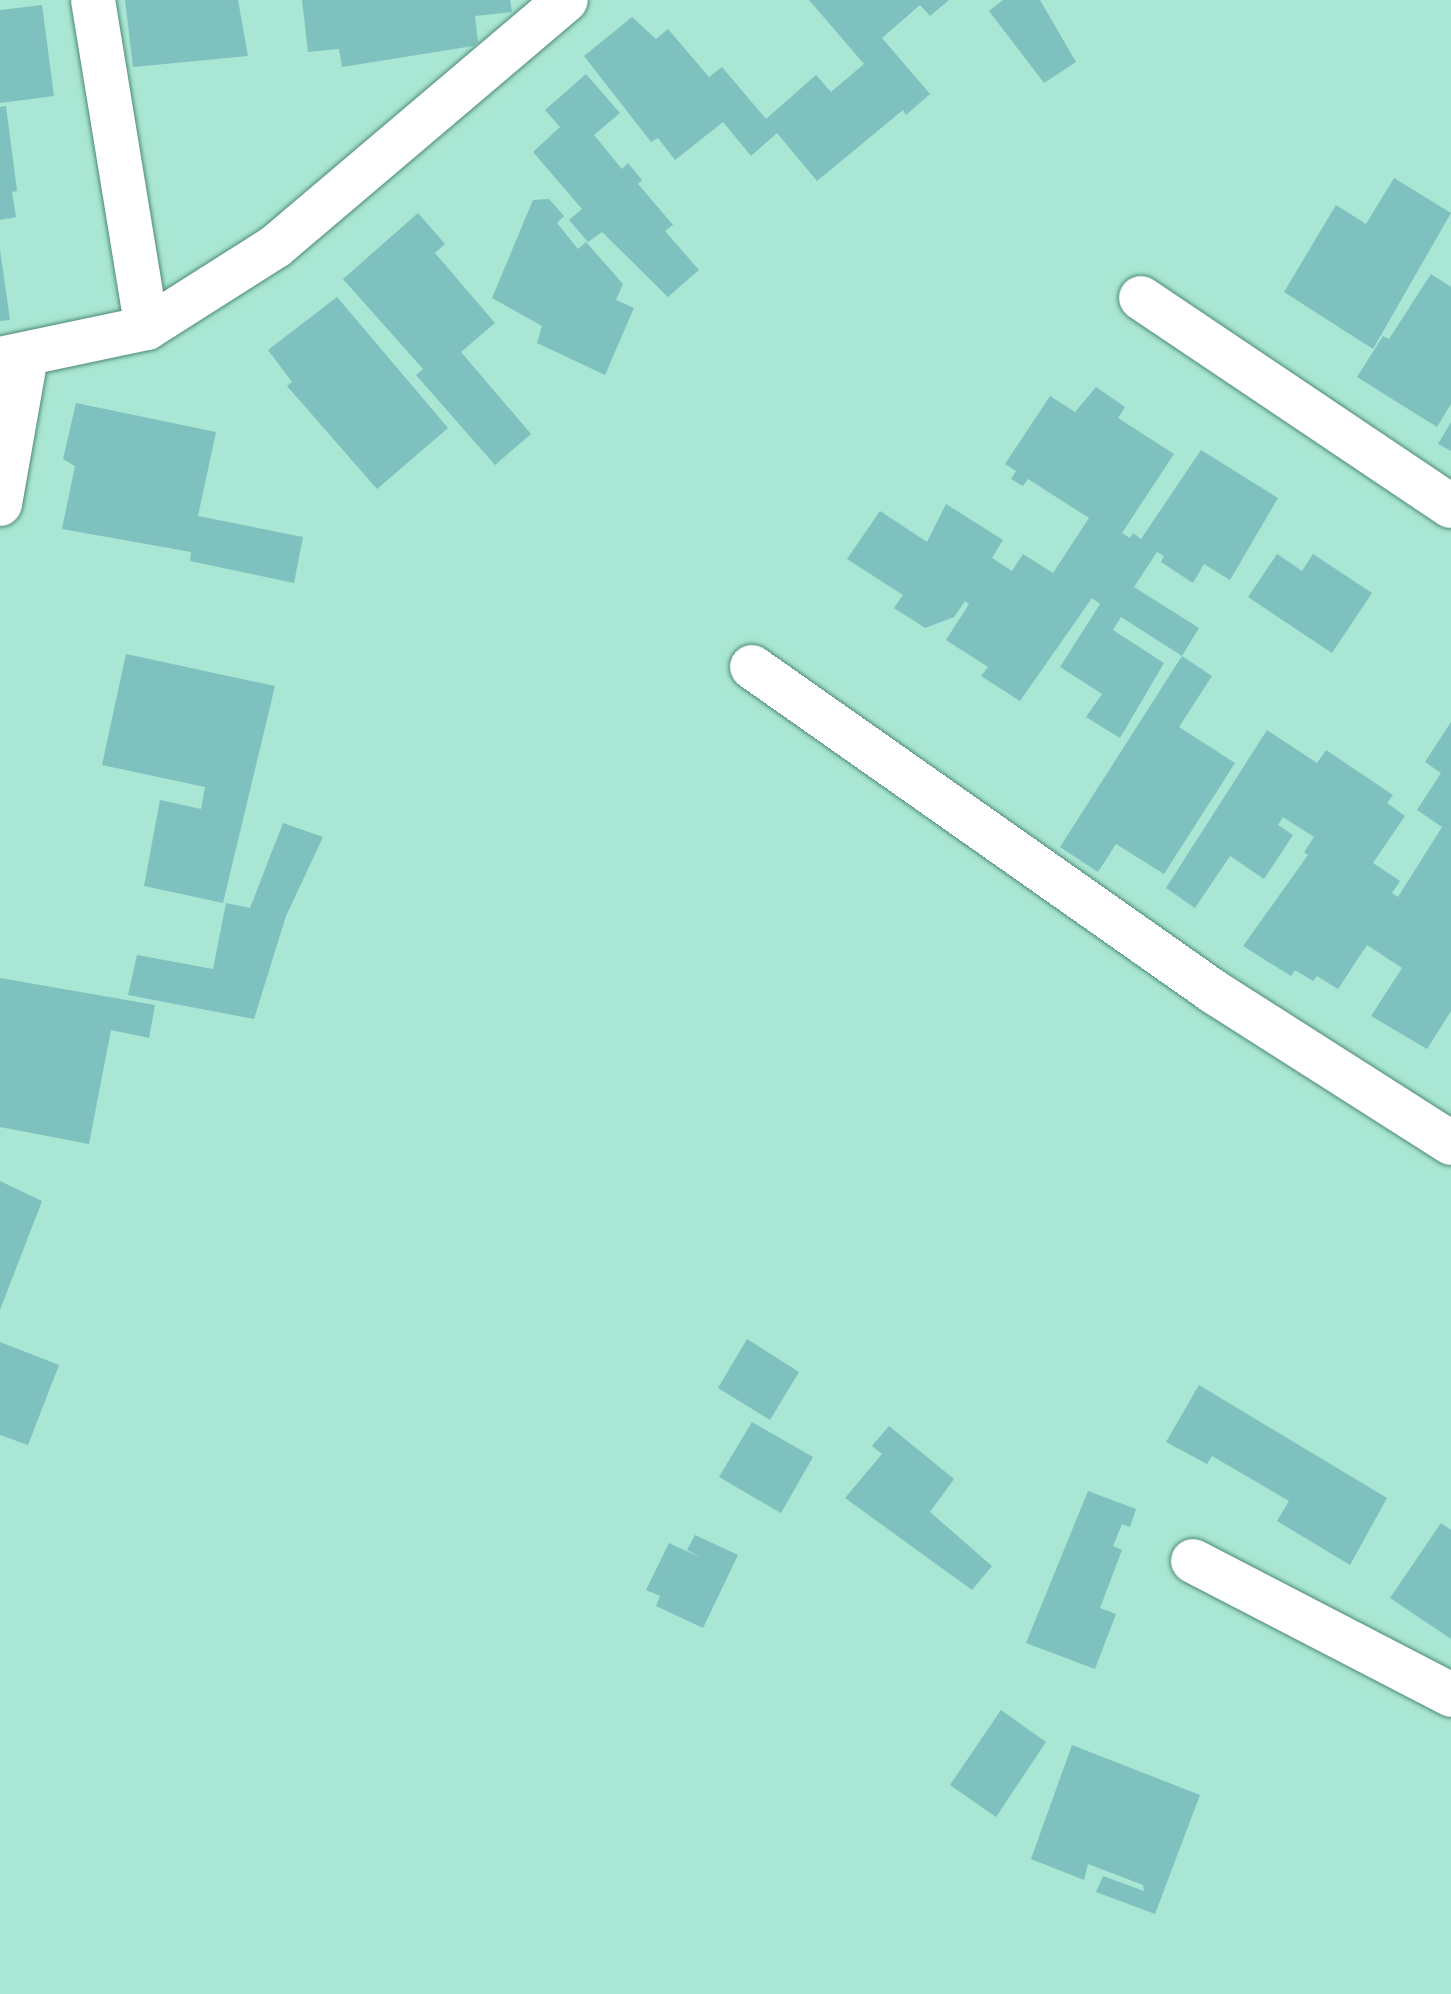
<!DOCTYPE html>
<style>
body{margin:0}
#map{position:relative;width:1451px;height:1994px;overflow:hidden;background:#a9e6d3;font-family:"Noto Sans",sans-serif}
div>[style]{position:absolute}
.building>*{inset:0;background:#7ec1bf}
.roads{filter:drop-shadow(0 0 2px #4d8877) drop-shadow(0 0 2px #4d8877)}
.minor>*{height:44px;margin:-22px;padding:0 22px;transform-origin:22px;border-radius:22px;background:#fff}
span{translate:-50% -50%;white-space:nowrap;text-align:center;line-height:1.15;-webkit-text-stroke:6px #b6f3e0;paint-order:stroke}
</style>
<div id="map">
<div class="building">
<i style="clip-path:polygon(125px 0,238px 0,248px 56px,133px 67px)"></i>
<i style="clip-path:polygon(302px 0,510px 0,512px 12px,475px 16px,478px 42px,473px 46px,342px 67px,339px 49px,308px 52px)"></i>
<i style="clip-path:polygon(809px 0,949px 0,930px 16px,920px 5px,882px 38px,930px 94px,906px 115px,903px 110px,817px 181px,777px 133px,751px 156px,723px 122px,675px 160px,658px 138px,651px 142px,584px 56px,632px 17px,656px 39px,668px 29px,709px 77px,722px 67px,766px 119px,816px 75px,831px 92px,864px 64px)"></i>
<i style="clip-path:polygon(1003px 0,1040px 0,1076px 62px,1044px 83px,989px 11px)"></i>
<i style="clip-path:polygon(42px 5px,54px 96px,0 103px,0 10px)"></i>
<i style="clip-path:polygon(586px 74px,620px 113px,594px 135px,622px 169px,628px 163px,642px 180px,638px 184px,673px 225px,665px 231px,699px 270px,668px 297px,602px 232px,588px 242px,569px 220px,582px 209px,533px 152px,560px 127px,545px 110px)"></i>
<i style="clip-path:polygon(6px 106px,17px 191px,12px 192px,16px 217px,0 220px,0 107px)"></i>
<i style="clip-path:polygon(1394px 178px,1451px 213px,1373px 349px,1284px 292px,1336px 205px,1366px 224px)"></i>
<i style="clip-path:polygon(549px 199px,564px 216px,557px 223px,578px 249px,586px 242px,623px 284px,616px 300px,634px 308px,605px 375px,537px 343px,542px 326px,492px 298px,533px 200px)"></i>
<i style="clip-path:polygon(418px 213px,445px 244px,435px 253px,495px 323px,461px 352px,531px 434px,495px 465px,416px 375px,423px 369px,343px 279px)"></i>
<i style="clip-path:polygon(0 250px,10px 320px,0 321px)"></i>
<i style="clip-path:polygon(1431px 274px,1451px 287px,1451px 404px,1437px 427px,1357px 377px,1383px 336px,1389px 339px)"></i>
<i style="clip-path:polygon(337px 297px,448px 428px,377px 489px,287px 386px,292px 382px,268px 350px)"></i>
<i style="clip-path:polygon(1096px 387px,1125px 407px,1118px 418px,1174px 454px,1122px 533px,1130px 538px,1133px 533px,1141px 539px,1201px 450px,1278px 498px,1230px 580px,1204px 564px,1193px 583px,1161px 562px,1164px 556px,1157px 552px,1134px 587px,1199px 628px,1182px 656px,1121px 617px,1113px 630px,1164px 663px,1120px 738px,1086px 717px,1102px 694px,1060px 667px,1100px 604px,1092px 598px,1020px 701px,981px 676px,988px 667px,946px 640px,969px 604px,965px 601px,954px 617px,925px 628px,894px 608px,903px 595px,847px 559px,880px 511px,927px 542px,946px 504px,1003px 540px,992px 558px,1012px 571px,1023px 554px,1053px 573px,1089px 518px,1028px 479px,1023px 486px,1011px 479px,1016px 471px,1005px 464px,1050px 396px,1075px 412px)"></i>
<i style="clip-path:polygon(76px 403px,216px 432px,198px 516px,303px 537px,294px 583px,190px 561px,191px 552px,62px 529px,75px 466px,63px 459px)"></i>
<i style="clip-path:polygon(1451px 422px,1451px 451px,1438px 444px)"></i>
<i style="clip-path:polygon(1277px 554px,1302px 571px,1313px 554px,1372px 593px,1332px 653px,1248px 597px)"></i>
<i style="clip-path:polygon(126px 654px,275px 686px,223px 903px,144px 886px,160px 800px,201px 809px,205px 787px,102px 765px)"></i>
<i style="clip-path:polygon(1182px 656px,1212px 676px,1179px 727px,1235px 763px,1164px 874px,1116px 844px,1098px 872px,1060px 847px)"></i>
<i style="clip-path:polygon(1451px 722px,1451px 1011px,1427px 1049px,1371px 1016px,1402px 968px,1367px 945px,1338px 989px,1317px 976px,1313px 981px,1295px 970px,1291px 976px,1243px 946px,1308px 855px,1304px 852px,1314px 837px,1283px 817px,1278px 825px,1293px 835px,1264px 879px,1230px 856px,1195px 908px,1166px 888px,1267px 730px,1317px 763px,1326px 750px,1393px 795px,1387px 803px,1405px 816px,1373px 863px,1400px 881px,1392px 893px,1398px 897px,1442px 827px,1417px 810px,1441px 773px,1425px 762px)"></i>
<i style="clip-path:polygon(283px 823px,323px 837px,286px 916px,254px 1019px,128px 995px,137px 955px,213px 969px,226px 903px,250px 908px)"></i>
<i style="clip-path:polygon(0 978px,155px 1005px,149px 1038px,111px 1030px,89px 1144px,0 1127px)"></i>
<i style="clip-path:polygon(0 1181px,42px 1201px,0 1310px)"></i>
<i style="clip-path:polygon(747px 1339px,799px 1372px,770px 1420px,718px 1388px)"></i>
<i style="clip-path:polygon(0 1342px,59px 1365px,28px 1445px,0 1435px)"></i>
<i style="clip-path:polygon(1199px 1385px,1387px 1498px,1350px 1565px,1277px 1521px,1289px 1501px,1212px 1456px,1207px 1464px,1166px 1442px)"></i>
<i style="clip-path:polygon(752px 1422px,813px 1457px,781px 1513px,719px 1477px)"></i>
<i style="clip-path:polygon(889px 1426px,954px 1479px,930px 1512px,992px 1566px,972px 1590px,845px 1498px,882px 1454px,872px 1446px)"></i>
<i style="clip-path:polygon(1088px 1491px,1136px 1509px,1130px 1527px,1122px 1524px,1113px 1546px,1122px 1550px,1100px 1608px,1116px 1614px,1095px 1669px,1026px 1643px)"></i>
<i style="clip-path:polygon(1441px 1523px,1451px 1530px,1451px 1639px,1390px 1598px)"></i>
<i style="clip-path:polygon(695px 1535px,738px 1555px,703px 1628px,656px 1606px,660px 1596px,646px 1590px,669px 1543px,701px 1558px,687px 1550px)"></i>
<i style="clip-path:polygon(1001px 1710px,1046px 1742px,996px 1817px,950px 1785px)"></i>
<i style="clip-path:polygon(1072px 1745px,1200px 1795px,1155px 1914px,1096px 1892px,1103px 1876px,1144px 1891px,1143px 1885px,1088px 1864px,1084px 1880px,1031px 1859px)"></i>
</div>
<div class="roads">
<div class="minor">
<i style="left:93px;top:0;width:332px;rotate:80.7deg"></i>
<i style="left:1141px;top:298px;width:373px;rotate:33.9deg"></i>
<i style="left:0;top:359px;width:150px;rotate:-11.9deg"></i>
<i style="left:147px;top:328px;width:153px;rotate:-32.4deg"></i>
<i style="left:276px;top:246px;width:380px;rotate:-40.3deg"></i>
<i style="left:0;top:504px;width:150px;rotate:-80deg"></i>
<i style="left:752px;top:667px;width:565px;rotate:35.12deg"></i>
<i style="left:1214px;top:992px;width:281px;rotate:32.5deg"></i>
<i style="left:1193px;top:1561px;width:291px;rotate:27.4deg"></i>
</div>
</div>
</div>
